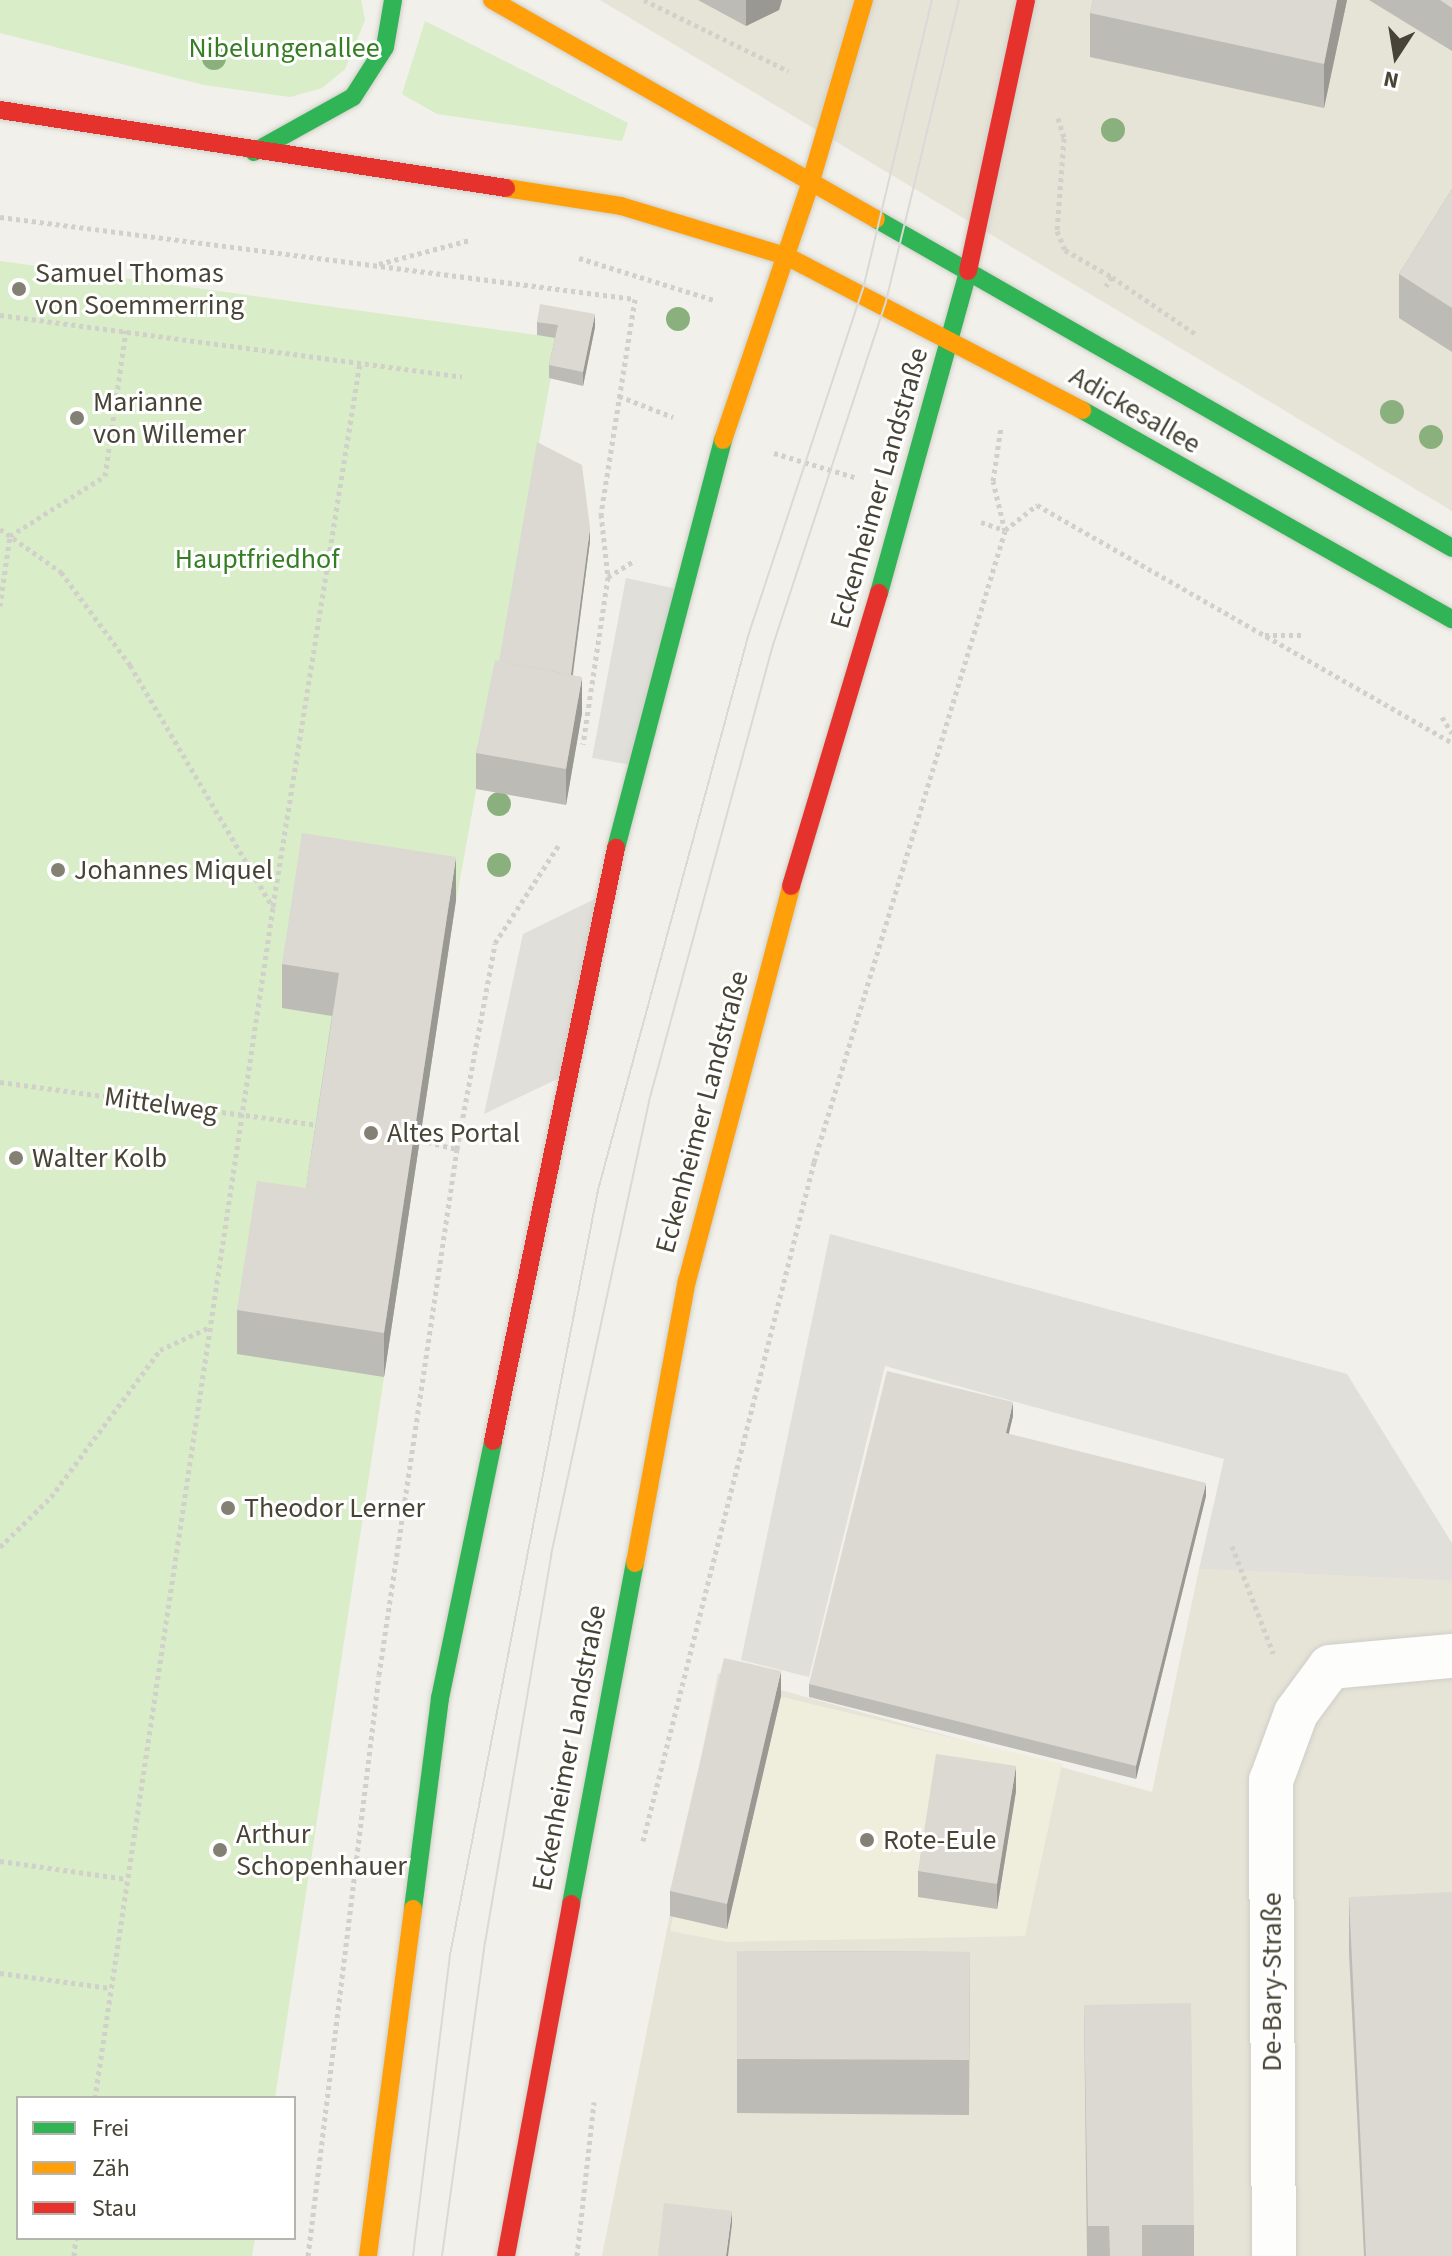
<!DOCTYPE html>
<meta charset="utf-8">
<style>
body{margin:0}
#map{position:relative;width:1452px;height:2256px;overflow:hidden;background:#f1f0ea;font-family:"Source Sans 3",sans-serif}
div>[style]{position:absolute}
.residential>*{inset:0;background:#e6e3d7}
.education>*{inset:0;background:#efeddb}
.green>*{inset:0;background:#d8edc8}
.parking>*{inset:0;background:#e0dfda}
.path>*{height:5px;margin-top:-2.5px;transform-origin:0;background:repeating-linear-gradient(90deg,#d1d0ca 0 4px,transparent 0 8px)}
.roads{filter:drop-shadow(0 0 2px #cfcec7) drop-shadow(0 0 2px #cfcec7)}
.street>*{height:44px;margin:-22px;padding:0 22px;transform-origin:22px;border-radius:22px;background:#fdfdfc}
.fast>*{height:18px;margin:-9px;padding:0 9px;transform-origin:9px;border-radius:9px;background:#30b455}
.slow>*{height:18px;margin:-9px;padding:0 9px;transform-origin:9px;border-radius:9px;background:#ff9f0a}
.jam>*{height:18px;margin:-9px;padding:0 9px;transform-origin:9px;border-radius:9px;background:#e5322d}
.tram>*{height:2px;margin:-1px;padding:0 1px;transform-origin:1px;border-radius:1px;background:#d9d9d8}
.trees>*{width:24px;height:24px;margin:-12px;border-radius:50%;background:#8ab17d}
.wall>*{inset:0;background:#bcbbb5}
.shaded-wall>*{inset:0;background:#999893}
.building>*{inset:0;background:#dbd9d2}
.dots>*{width:22px;height:22px;translate:-50% -50%;box-sizing:border-box;border:4px solid #fff;border-radius:50%}
span{translate:-50% -50%;white-space:nowrap;text-align:center;line-height:1.15;-webkit-text-stroke:6px #fff;paint-order:stroke}
.park-label{font-size:28px;color:#367e24}
.poi-label{font-size:28px;color:#484435}
.left{translate:0 -50%;text-align:left}
.street-label{font-size:28px;color:#484435}
.legend{position:absolute;left:16px;top:2096px;width:280px;height:144px;box-sizing:border-box;background:#fff;border:2px solid #b6b4ae;margin:0;padding:10px 14px;list-style:none;font-size:24px;color:#484435}
.legend li{display:flex;align-items:center;gap:16px;height:40px}
.legend b{width:40px;border:2px solid #b6b4ae}
.north{position:absolute;left:1356px;top:16px;width:80px;height:80px;-webkit-text-stroke:6px #fff;paint-order:stroke;rotate:192deg;font-size:22px;font-weight:700;line-height:32px;text-align:center;color:#484435}
.north::after{content:'';display:block;margin:auto;width:28px;height:36px;background:#484435;clip-path:polygon(50% 0,100% 100%,50% 72%,0 100%)}
</style>
<div id="map">
<div class="residential">
<i style="clip-path:polygon(600px 0,1452px 0,1452px 511px)"></i>
<i style="clip-path:polygon(1199px 1569px,1452px 1581px,1452px 2256px,602px 2256px,718px 1673px,1152px 1792px)"></i>
</div>
<div class="education">
<i style="clip-path:polygon(724px 1683px,1062px 1764px,1025px 1936px,727px 1942px,670px 1931px)"></i>
</div>
<div class="green">
<i style="clip-path:polygon(0 0,361px 0,365px 20px,345px 69px,322px 88px,290px 97px,204px 85px,0 33px)"></i>
<i style="clip-path:polygon(425px 21px,628px 123px,622px 141px,437px 114px,402px 94px)"></i>
<i style="clip-path:polygon(0 261px,558px 338px,456px 901px,275px 2098px,18px 2098px,18px 2238px,255px 2238px,252px 2256px,0 2256px)"></i>
</div>
<div class="parking">
<i style="clip-path:polygon(626px 578px,682px 590px,637px 766px,592px 758px)"></i>
<i style="clip-path:polygon(607px 893px,570px 1073px,484px 1114px,523px 934px)"></i>
<i style="clip-path:polygon(830px 1234px,1347px 1374px,1452px 1543px,1452px 1581px,1199px 1569px,1224px 1459px,885px 1366px,809px 1677px,741px 1660px)"></i>
</div>
<div class="path">
<i style="left:644px;top:0;width:161px;rotate:26.2deg"></i>
<i style="left:1058px;top:118px;width:21px;rotate:73deg"></i>
<i style="left:1064px;top:138px;width:93px;rotate:94.3deg"></i>
<i style="left:1057px;top:231px;width:21px;rotate:67deg"></i>
<i style="left:1065px;top:250px;width:54px;rotate:29.9deg"></i>
<i style="left:1112px;top:277px;width:11px;rotate:124deg"></i>
<i style="left:0;top:217px;width:640px;rotate:7.36deg"></i>
<i style="left:635px;top:299px;width:218px;rotate:99deg"></i>
<i style="left:601px;top:514px;width:63px;rotate:83.7deg"></i>
<i style="left:608px;top:577px;width:169px;rotate:98.5deg"></i>
<i style="left:579px;top:258px;width:141px;rotate:17.3deg"></i>
<i style="left:379px;top:264px;width:94px;rotate:-14.8deg"></i>
<i style="left:1112px;top:277px;width:103px;rotate:34.3deg"></i>
<i style="left:0;top:315px;width:466px;rotate:7.6deg"></i>
<i style="left:619px;top:396px;width:58px;rotate:21.3deg"></i>
<i style="left:774px;top:453px;width:84px;rotate:16.7deg"></i>
<i style="left:981px;top:522px;width:24px;rotate:19deg"></i>
<i style="left:0;top:529px;width:75px;rotate:35.2deg"></i>
<i style="left:61px;top:572px;width:116px;rotate:53.4deg"></i>
<i style="left:130px;top:665px;width:282px;rotate:59.5deg"></i>
<i style="left:273px;top:908px;width:1203px;rotate:98.51deg"></i>
<i style="left:1005px;top:530px;width:41px;rotate:-38deg"></i>
<i style="left:1037px;top:505px;width:478px;rotate:29.8deg"></i>
<i style="left:608px;top:577px;width:32px;rotate:-32deg"></i>
<i style="left:0;top:606px;width:71px;rotate:-81.9deg"></i>
<i style="left:10px;top:536px;width:112px;rotate:-32.3deg"></i>
<i style="left:105px;top:476px;width:147px;rotate:-81.8deg"></i>
<i style="left:1265px;top:635px;width:39px"></i>
<i style="left:1442px;top:717px;width:19px;rotate:58deg"></i>
<i style="left:273px;top:906px;width:551px;rotate:-80.91deg"></i>
<i style="left:0;top:1082px;width:323px;rotate:7.7deg"></i>
<i style="left:420px;top:1140px;width:38px;rotate:14deg"></i>
<i style="left:1232px;top:1546px;width:115px;rotate:69deg"></i>
<i style="left:0;top:1547px;width:71px;rotate:-44.4deg"></i>
<i style="left:51px;top:1497px;width:183px;rotate:-53.4deg"></i>
<i style="left:160px;top:1350px;width:55px;rotate:-24.7deg"></i>
<i style="left:643px;top:1841px;width:700px;rotate:-75.86deg"></i>
<i style="left:814px;top:1162px;width:659px;rotate:-73.16deg"></i>
<i style="left:1005px;top:531px;width:51px;rotate:-103.5deg"></i>
<i style="left:993px;top:481px;width:55px;rotate:-81.6deg"></i>
<i style="left:0;top:1861px;width:128px;rotate:8.1deg"></i>
<i style="left:0;top:1973px;width:111px;rotate:7.8deg"></i>
<i style="left:74px;top:2256px;width:18px;rotate:-84deg"></i>
<i style="left:308px;top:2256px;width:585px;rotate:-83.03deg"></i>
<i style="left:379px;top:1675px;width:532px;rotate:-81.57deg"></i>
<i style="left:457px;top:1149px;width:209px;rotate:-79.5deg"></i>
<i style="left:495px;top:943px;width:117px;rotate:-56.9deg"></i>
<i style="left:577px;top:2256px;width:155px;rotate:-83.7deg"></i>
</div>
<div class="roads">
<div class="street">
<i style="left:1274px;top:2256px;width:475px;rotate:-90.4deg"></i>
<i style="left:1271px;top:1781px;width:72px;rotate:-69.8deg"></i>
<i style="left:1296px;top:1713px;width:57px;rotate:-53.5deg"></i>
<i style="left:1330px;top:1667px;width:122px;rotate:-5.2deg"></i>
</div>
<div class="fast">
<i style="left:254px;top:152px;width:113px;rotate:-29.1deg"></i>
<i style="left:353px;top:97px;width:59px;rotate:-57.4deg"></i>
<i style="left:385px;top:47px;width:48px;rotate:-80.3deg"></i>
<i style="left:876px;top:219px;width:663px;rotate:29.73deg"></i>
<i style="left:1082px;top:410px;width:425px;rotate:29.5deg"></i>
<i style="left:879px;top:593px;width:334px;rotate:-74.5deg"></i>
<i style="left:616px;top:848px;width:422px;rotate:-75.3deg"></i>
<i style="left:571px;top:1904px;width:347px;rotate:-79.4deg"></i>
<i style="left:413px;top:1909px;width:213px;rotate:-82.7deg"></i>
<i style="left:440px;top:1698px;width:262px;rotate:-78.3deg"></i>
</div>
<div class="slow">
<i style="left:492px;top:0;width:442px;rotate:29.7deg"></i>
<i style="left:811px;top:181px;width:189px;rotate:-73.7deg"></i>
<i style="left:506px;top:188px;width:116px;rotate:8.9deg"></i>
<i style="left:621px;top:206px;width:172px;rotate:16.9deg"></i>
<i style="left:786px;top:256px;width:334px;rotate:27.5deg"></i>
<i style="left:723px;top:440px;width:274px;rotate:-71.2deg"></i>
<i style="left:635px;top:1563px;width:287px;rotate:-79.6deg"></i>
<i style="left:687px;top:1281px;width:408px;rotate:-75.2deg"></i>
<i style="left:368px;top:2256px;width:350px;rotate:-82.6deg"></i>
</div>
<div class="jam">
<i style="left:0;top:110px;width:512px;rotate:8.76deg"></i>
<i style="left:968px;top:271px;width:277px;rotate:-77.9deg"></i>
<i style="left:791px;top:886px;width:306px;rotate:-73.3deg"></i>
<i style="left:493px;top:1441px;width:606px;rotate:-78.28deg"></i>
<i style="left:506px;top:2256px;width:358px;rotate:-79.5deg"></i>
</div>
</div>
<div class="tram">
<i style="left:413px;top:2256px;width:303px;rotate:-83deg"></i>
<i style="left:450px;top:1955px;width:779px;rotate:-79.05deg"></i>
<i style="left:598px;top:1190px;width:577px;rotate:-74.83deg"></i>
<i style="left:749px;top:633px;width:362px;rotate:-71.7deg"></i>
<i style="left:863px;top:289px;width:297px;rotate:-76.6deg"></i>
<i style="left:442px;top:2256px;width:316px;rotate:-82.2deg"></i>
<i style="left:485px;top:1943px;width:394px;rotate:-80.3deg"></i>
<i style="left:551px;top:1555px;width:464px;rotate:-77.8deg"></i>
<i style="left:649px;top:1101px;width:476px;rotate:-74.8deg"></i>
<i style="left:774px;top:642px;width:359px;rotate:-71.8deg"></i>
<i style="left:886px;top:301px;width:310px;rotate:-76.4deg"></i>
</div>
<div class="trees">
<i style="left:214px;top:58px"></i>
<i style="left:1113px;top:130px"></i>
<i style="left:678px;top:319px"></i>
<i style="left:1392px;top:412px"></i>
<i style="left:1431px;top:437px"></i>
<i style="left:499px;top:804px"></i>
<i style="left:499px;top:865px"></i>
</div>
<div class="wall">
<i style="clip-path:polygon(698px 0,782px 0,779px 10px,746px 26px)"></i>
<i style="clip-path:polygon(1093px 0,1347px 0,1324px 108px,1090px 57px,1090px 13px)"></i>
<i style="clip-path:polygon(1369px 0,1452px 0,1452px 51px)"></i>
<i style="clip-path:polygon(1452px 189px,1452px 352px,1399px 318px,1399px 274px)"></i>
<i style="clip-path:polygon(537px 322px,595px 327px,583px 386px,549px 378px,549px 365px,555px 338px,537px 335px)"></i>
<i style="clip-path:polygon(590px 541px,573px 675px,582px 713px,566px 805px,476px 789px,476px 753px,499px 661px)"></i>
<i style="clip-path:polygon(456px 900px,384px 1377px,237px 1354px,237px 1310px,306px 1188px,332px 1016px,282px 1008px,282px 964px)"></i>
<i style="clip-path:polygon(1013px 1416px,1008px 1434px,1206px 1496px,1136px 1779px,809px 1697px,809px 1684px)"></i>
<i style="clip-path:polygon(781px 1696px,727px 1929px,670px 1916px,670px 1891px)"></i>
<i style="clip-path:polygon(1016px 1791px,997px 1909px,918px 1897px,918px 1871px)"></i>
<i style="clip-path:polygon(1349px 1897px,1452px 2256px,1364px 2256px,1349px 1952px)"></i>
<i style="clip-path:polygon(737px 1951px,970px 1952px,969px 2115px,737px 2113px)"></i>
<i style="clip-path:polygon(1084px 2005px,1194px 2225px,1194px 2256px,1087px 2256px)"></i>
</div>
<div class="shaded-wall">
<i style="clip-path:polygon(746px 0,782px 0,779px 10px,746px 26px)"></i>
<i style="clip-path:polygon(1337px 0,1347px 0,1324px 108px,1324px 64px)"></i>
<i style="clip-path:polygon(595px 314px,595px 327px,583px 386px,583px 372px)"></i>
<i style="clip-path:polygon(590px 528px,590px 541px,568px 709px,568px 696px)"></i>
<i style="clip-path:polygon(582px 677px,582px 713px,566px 805px,566px 769px)"></i>
<i style="clip-path:polygon(456px 857px,456px 900px,384px 1377px,384px 1333px)"></i>
<i style="clip-path:polygon(1013px 1402px,1013px 1416px,1006px 1446px,1006px 1433px)"></i>
<i style="clip-path:polygon(1206px 1483px,1206px 1496px,1136px 1779px,1136px 1766px)"></i>
<i style="clip-path:polygon(781px 1671px,781px 1696px,727px 1929px,727px 1904px)"></i>
<i style="clip-path:polygon(1016px 1766px,1016px 1791px,997px 1909px,997px 1884px)"></i>
<i style="clip-path:polygon(732px 2211px,732px 2224px,728px 2256px,726px 2256px)"></i>
</div>
<div class="building">
<i style="clip-path:polygon(1093px 0,1337px 0,1324px 64px,1090px 13px)"></i>
<i style="clip-path:polygon(1440px 0,1452px 0,1452px 8px)"></i>
<i style="clip-path:polygon(1452px 189px,1452px 308px,1399px 274px)"></i>
<i style="clip-path:polygon(540px 304px,595px 314px,583px 372px,549px 365px,558px 325px,537px 322px)"></i>
<i style="clip-path:polygon(537px 442px,582px 465px,590px 528px,571px 675px,499px 661px)"></i>
<i style="clip-path:polygon(495px 660px,582px 677px,566px 769px,476px 753px)"></i>
<i style="clip-path:polygon(302px 833px,456px 857px,384px 1333px,237px 1310px,257px 1181px,306px 1188px,339px 973px,282px 964px)"></i>
<i style="clip-path:polygon(887px 1371px,1013px 1402px,1006px 1433px,1206px 1483px,1136px 1766px,809px 1684px)"></i>
<i style="clip-path:polygon(724px 1658px,781px 1671px,727px 1904px,670px 1891px)"></i>
<i style="clip-path:polygon(936px 1754px,1016px 1766px,997px 1884px,918px 1871px)"></i>
<i style="clip-path:polygon(1452px 1892px,1452px 2256px,1366px 2256px,1349px 1897px)"></i>
<i style="clip-path:polygon(737px 1951px,970px 1952px,969px 2060px,737px 2059px)"></i>
<i style="clip-path:polygon(1191px 2003px,1194px 2225px,1142px 2225px,1142px 2256px,1110px 2256px,1109px 2226px,1088px 2226px,1084px 2005px)"></i>
<i style="clip-path:polygon(664px 2203px,732px 2211px,726px 2256px,658px 2256px)"></i>
</div>
<div class="dots">
<i style="left:19px;top:289px;background:#838074"></i>
<i style="left:77px;top:418px;background:#838074"></i>
<i style="left:58px;top:870px;background:#838074"></i>
<i style="left:371px;top:1133px;background:#838074"></i>
<i style="left:16px;top:1158px;background:#838074"></i>
<i style="left:228px;top:1508px;background:#838074"></i>
<i style="left:867px;top:1840px;background:#838074"></i>
<i style="left:220px;top:1850px;background:#838074"></i>
</div>
<div class="park-label">
<span style="left:284px;top:48px">Nibelungenallee</span>
<span style="left:257px;top:559px">Hauptfriedhof</span>
</div>
<div class="poi-label">
<span class="left" style="left:35px;top:289px">Samuel Thomas<br>von Soemmerring</span>
<span class="left" style="left:93px;top:418px">Marianne<br>von Willemer</span>
<span class="left" style="left:74px;top:870px">Johannes Miquel</span>
<span class="left" style="left:387px;top:1133px">Altes Portal</span>
<span class="left" style="left:32px;top:1158px">Walter Kolb</span>
<span class="left" style="left:244px;top:1508px">Theodor Lerner</span>
<span class="left" style="left:236px;top:1850px">Arthur<br>Schopenhauer</span>
<span class="left" style="left:883px;top:1840px">Rote-Eule</span>
</div>
<div class="street-label">
<span style="left:1135px;top:410px;rotate:30deg">Adickesallee</span>
<span style="left:879px;top:488px;rotate:-74deg">Eckenheimer Landstraße</span>
<span style="left:161px;top:1104px;rotate:8deg">Mittelweg</span>
<span style="left:702px;top:1112px;rotate:-75deg">Eckenheimer Landstraße</span>
<span style="left:569px;top:1748px;rotate:-79deg">Eckenheimer Landstraße</span>
<span style="left:1272px;top:1982px;rotate:-90deg">De-Bary-Straße</span>
</div>
<ul class="legend">
<li><b style="height:10px;background:#30b455"></b>Frei</li>
<li><b style="height:10px;background:#ff9f0a"></b>Zäh</li>
<li><b style="height:10px;background:#e5322d"></b>Stau</li>
</ul>
<div class="north">N</div>
</div>
